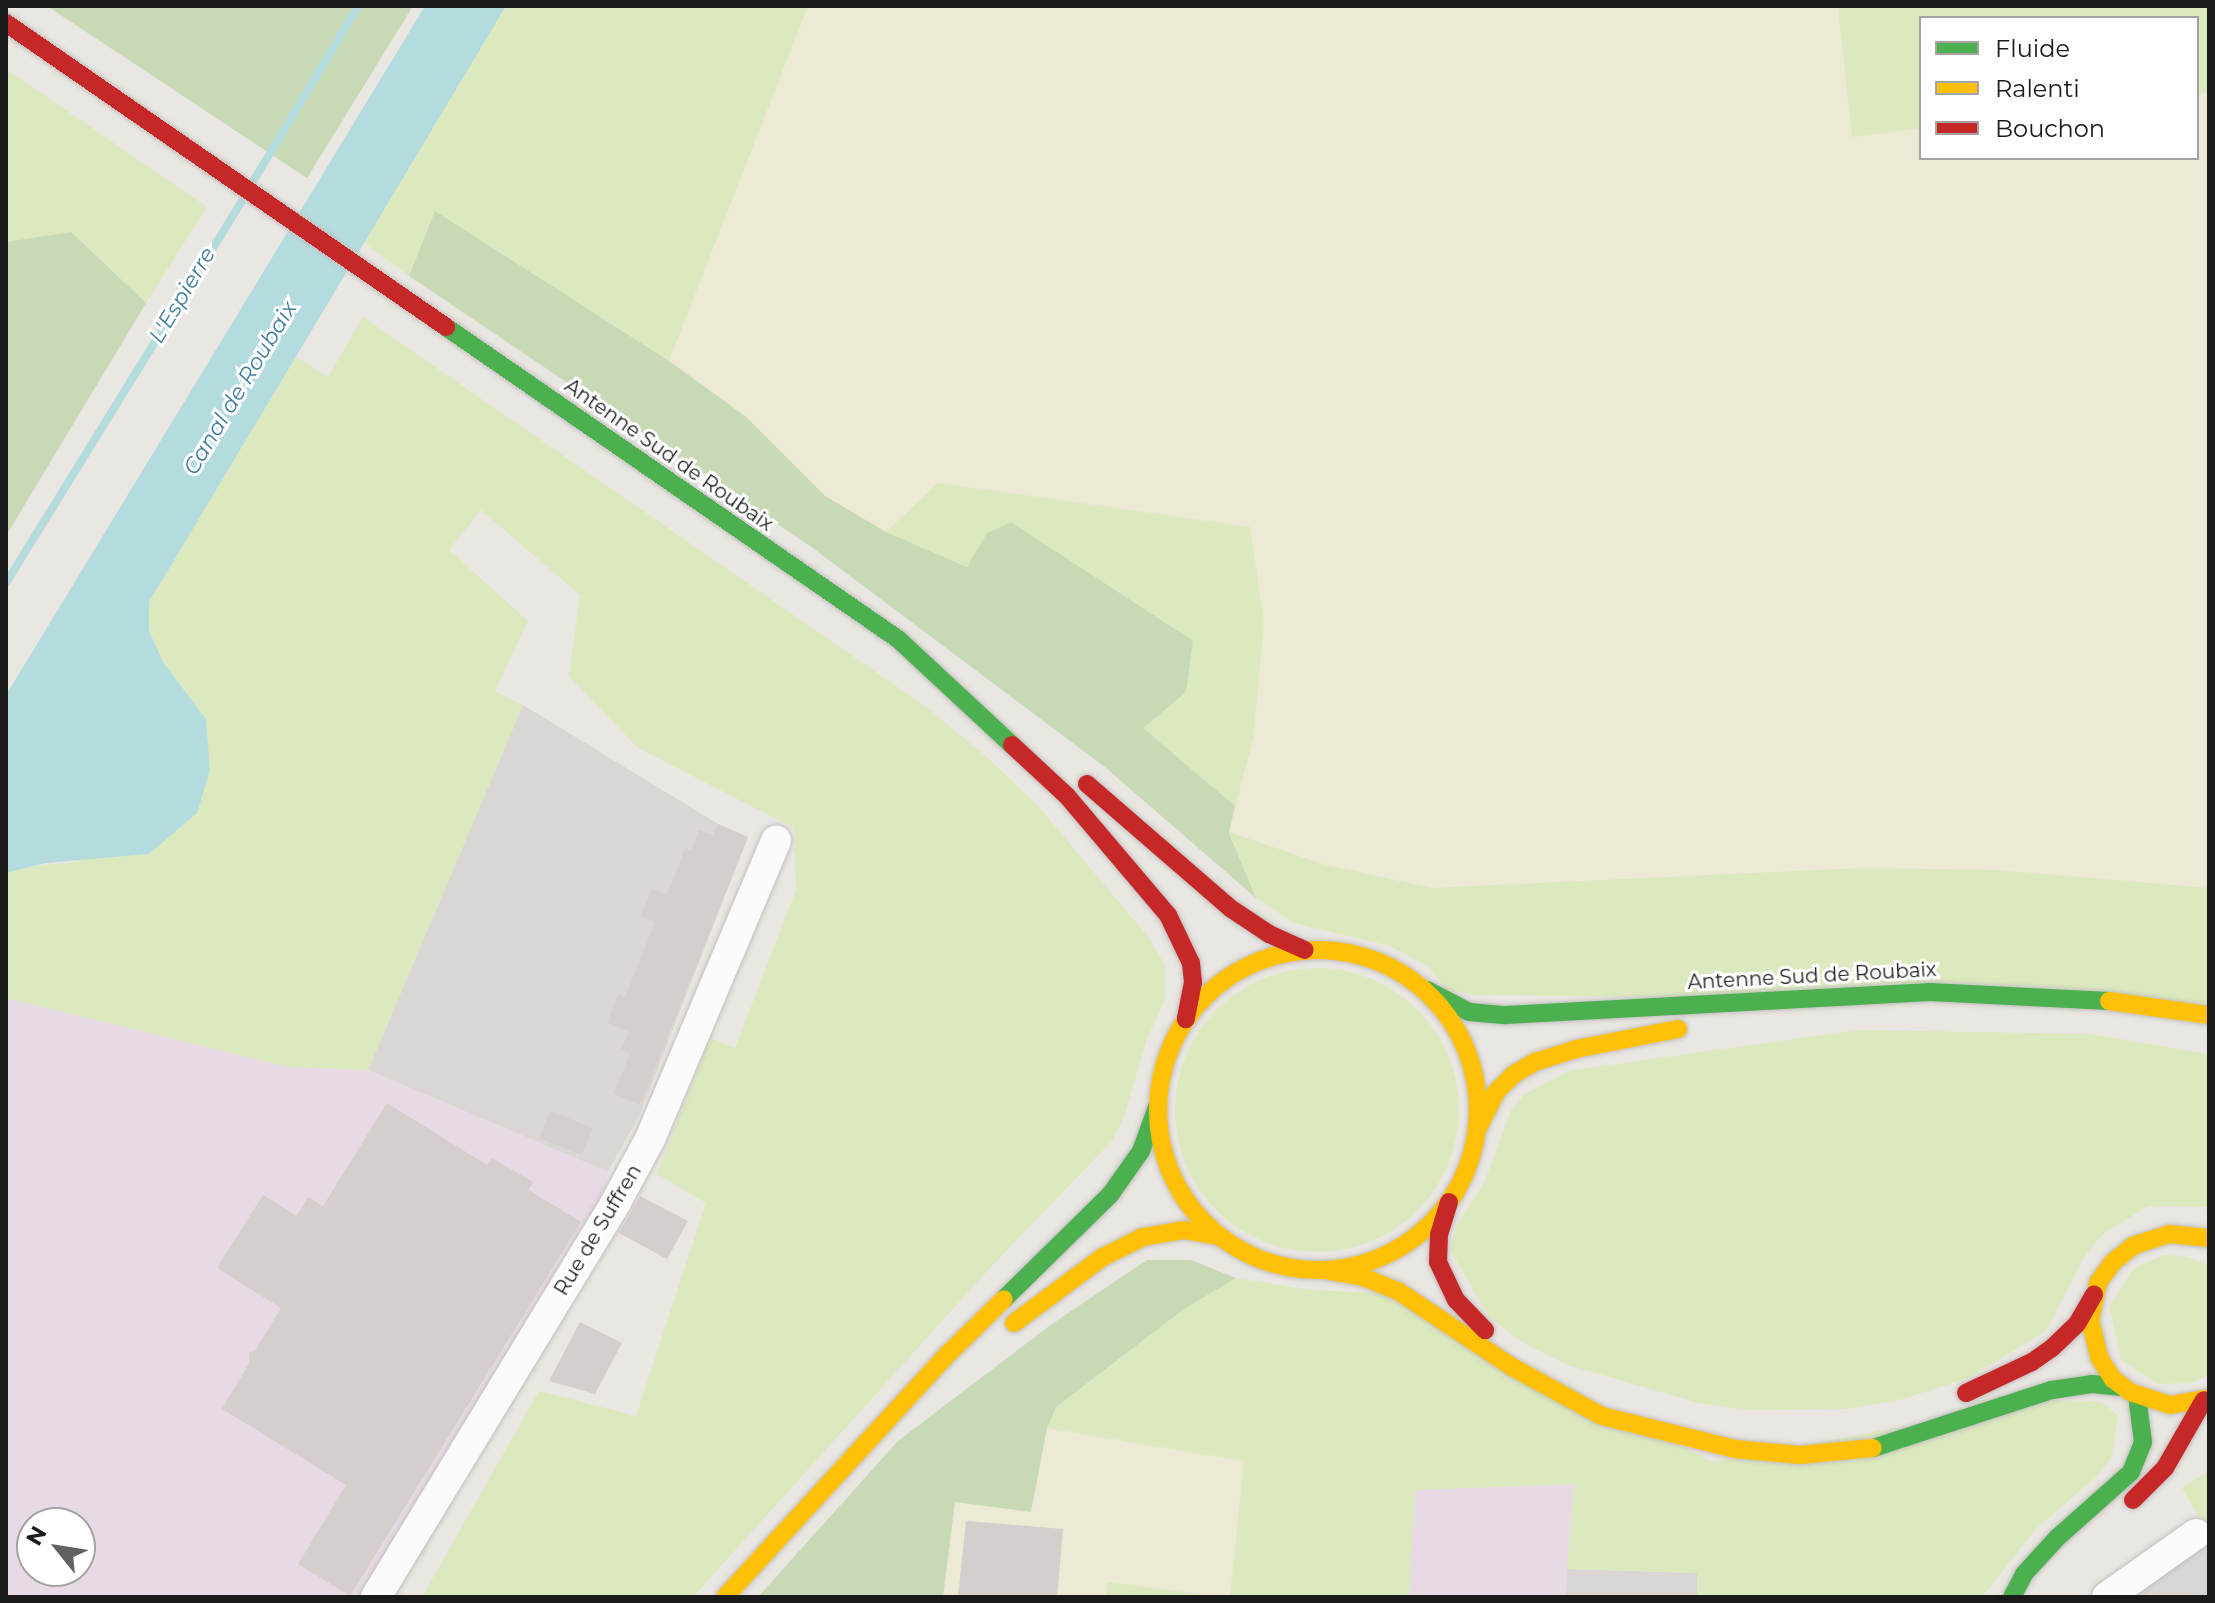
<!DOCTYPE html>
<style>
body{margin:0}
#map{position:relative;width:2215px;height:1603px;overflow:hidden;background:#eae6e2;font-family:Montserrat,sans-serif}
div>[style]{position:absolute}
.residential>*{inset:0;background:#d9d6d4}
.industrial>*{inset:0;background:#e8dae4}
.farmland>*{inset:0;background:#ece9d4}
.grass>*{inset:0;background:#dce9be}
.round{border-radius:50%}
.forest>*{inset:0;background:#c8d9b5}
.water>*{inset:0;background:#b4dcde}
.stream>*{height:8px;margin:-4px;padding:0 4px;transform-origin:4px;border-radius:4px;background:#b4dcde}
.building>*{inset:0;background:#d4cfcd}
.roads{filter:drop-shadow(0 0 2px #c2c0be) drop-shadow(0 0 2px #c2c0be)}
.street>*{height:30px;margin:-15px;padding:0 15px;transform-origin:15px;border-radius:15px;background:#fcfbfb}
.fast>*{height:18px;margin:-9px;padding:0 9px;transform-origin:9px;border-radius:9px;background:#4caf50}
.slow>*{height:18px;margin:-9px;padding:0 9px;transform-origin:9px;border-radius:9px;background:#ffc107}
.slow>.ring{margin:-9px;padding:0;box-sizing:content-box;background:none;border:18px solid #ffc107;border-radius:50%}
.jam>*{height:18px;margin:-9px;padding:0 9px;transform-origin:9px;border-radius:9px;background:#c62828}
span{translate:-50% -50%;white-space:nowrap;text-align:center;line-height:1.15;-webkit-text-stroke:6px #fff;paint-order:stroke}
.street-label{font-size:20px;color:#1a1a1a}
.water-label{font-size:22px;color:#3f7c9d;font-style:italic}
.frame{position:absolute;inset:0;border:8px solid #1a1a1a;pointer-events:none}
.legend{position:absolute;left:1919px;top:16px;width:280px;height:144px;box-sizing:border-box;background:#fff;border:2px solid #a3a3a3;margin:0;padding:10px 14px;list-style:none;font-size:24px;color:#1a1a1a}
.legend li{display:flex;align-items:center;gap:16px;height:40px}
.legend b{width:40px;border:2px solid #a3a3a3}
.north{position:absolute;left:16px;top:1507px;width:80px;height:80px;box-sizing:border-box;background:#fff;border:2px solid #a3a3a3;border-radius:50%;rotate:300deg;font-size:22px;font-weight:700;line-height:32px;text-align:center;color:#1a1a1a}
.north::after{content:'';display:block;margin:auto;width:28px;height:36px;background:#636160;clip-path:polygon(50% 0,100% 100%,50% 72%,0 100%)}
</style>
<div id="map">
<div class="residential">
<i style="clip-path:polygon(523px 705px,718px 824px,748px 837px,639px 1116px,608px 1172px,368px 1070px)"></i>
<i style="clip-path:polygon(2209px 1539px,2209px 1597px,2089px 1597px)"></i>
<i style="clip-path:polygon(1567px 1569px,1698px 1573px,1697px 1597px,1565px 1597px)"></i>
</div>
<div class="industrial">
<i style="clip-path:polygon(evenodd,6px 998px,289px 1067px,368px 1070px,608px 1172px,598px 1218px,371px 1597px,6px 1597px,6px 998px,32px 1523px,80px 1523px,80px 1571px,32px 1571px,32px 1523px)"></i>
<i style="clip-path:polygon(1574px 1484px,1565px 1597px,1409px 1597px,1414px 1490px)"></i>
</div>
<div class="farmland">
<i style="clip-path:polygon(808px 6px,1838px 6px,1852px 137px,1921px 128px,1921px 158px,2197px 158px,2197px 94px,2209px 92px,2209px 888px,1996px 870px,1863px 868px,1431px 888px,1322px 864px,1229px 832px,1253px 739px,1264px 623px,1250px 527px,938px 483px,886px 532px,825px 496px,745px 416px,669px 361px)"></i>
<i style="clip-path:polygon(1047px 1428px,1244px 1460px,1230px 1597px,1107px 1582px,1106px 1597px,943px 1597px,955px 1502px,1031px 1511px)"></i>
</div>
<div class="grass">
<i style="clip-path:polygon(506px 6px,808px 6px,669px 361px,435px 211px,409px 276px,363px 242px)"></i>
<i style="clip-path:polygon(1838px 6px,2209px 6px,2209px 92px,2197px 94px,2197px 18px,1921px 18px,1921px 128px,1852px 137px)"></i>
<i style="clip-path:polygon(6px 69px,207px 207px,146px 303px,71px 233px,6px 242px)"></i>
<i style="clip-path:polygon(363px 317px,925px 706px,989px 759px,1039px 807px,1149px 938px,1165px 965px,1165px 999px,1147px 1039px,1124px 1117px,1112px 1141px,988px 1270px,693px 1597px,422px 1597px,539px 1391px,636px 1416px,706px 1203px,657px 1174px,710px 1038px,735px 1048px,796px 890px,794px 828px,638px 748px,569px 676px,580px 595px,481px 510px,449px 550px,528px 621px,495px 691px,523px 705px,368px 1070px,289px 1067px,6px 998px,6px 873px,23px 867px,77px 862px,206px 719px,163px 662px,149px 631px,149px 602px,295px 356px,328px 377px)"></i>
<i style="clip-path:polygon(938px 483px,1250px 527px,1264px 623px,1253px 739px,1235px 806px,1142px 728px,1186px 692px,987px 533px,968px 567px,886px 532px)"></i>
<i style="clip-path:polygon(1229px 832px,1322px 864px,1431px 888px,1863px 868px,1996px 870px,2209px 888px,2209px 1003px,1474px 995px,1446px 989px,1427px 966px,1390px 946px,1294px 923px,1256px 898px)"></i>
<i class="round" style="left:1175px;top:968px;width:284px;height:284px"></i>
<i style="clip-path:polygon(1858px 1030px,2091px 1034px,2209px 1054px,2209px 1207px,2148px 1206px,2102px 1235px,2085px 1256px,2046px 1331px,1968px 1378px,1903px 1399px,1847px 1409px,1746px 1410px,1698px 1403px,1568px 1365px,1523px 1343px,1489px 1317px,1450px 1250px,1456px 1226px,1484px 1183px,1511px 1111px,1524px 1095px,1568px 1071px)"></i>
<i style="clip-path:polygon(2165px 1255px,2188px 1257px,2209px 1266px,2209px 1374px,2192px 1383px,2158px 1384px,2121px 1360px,2109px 1306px,2134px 1268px)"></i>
<i style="clip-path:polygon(1236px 1278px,1311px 1290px,1378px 1293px,1712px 1462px,2047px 1400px,2101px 1402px,2118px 1415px,2114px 1445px,2111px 1458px,2099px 1474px,2036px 1529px,1982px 1597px,1697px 1597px,1697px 1573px,1567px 1569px,1574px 1484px,1415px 1490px,1409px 1597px,1230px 1597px,1244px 1461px,1047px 1428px,1056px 1407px,1184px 1309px)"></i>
<i style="clip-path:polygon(2209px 1471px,2209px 1534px,2182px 1488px)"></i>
<i style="clip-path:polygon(1107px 1582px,1221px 1597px,1106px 1597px)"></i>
</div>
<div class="forest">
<i style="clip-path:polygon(47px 6px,413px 6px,307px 178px)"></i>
<i style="clip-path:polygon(435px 211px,669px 361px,745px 416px,825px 496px,886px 532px,967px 567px,987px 533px,1011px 522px,1193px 641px,1186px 692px,1143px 728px,1235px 806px,1229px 833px,1256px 898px,1106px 768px,810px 546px,409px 276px)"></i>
<i style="clip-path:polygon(71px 232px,146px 303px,6px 536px,6px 242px)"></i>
<i style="clip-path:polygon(1147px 1260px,1191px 1260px,1236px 1278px,1184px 1309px,1056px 1407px,1047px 1428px,1031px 1512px,955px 1502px,943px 1597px,758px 1597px,898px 1441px,1052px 1324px)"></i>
</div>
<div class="water">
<i style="clip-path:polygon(425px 6px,506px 6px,149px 602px,149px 631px,163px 662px,206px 719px,210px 771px,197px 813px,149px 854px,46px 863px,6px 873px,6px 695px)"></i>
</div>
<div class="stream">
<i style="left:254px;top:180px;width:203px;rotate:-59.1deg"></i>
<i style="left:6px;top:583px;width:448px;rotate:-58.3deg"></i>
</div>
<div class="building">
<i style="clip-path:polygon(718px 824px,748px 837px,640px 1105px,614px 1094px,630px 1053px,621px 1049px,629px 1032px,607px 1023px,618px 994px,625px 997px,655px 922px,641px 916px,652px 889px,667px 895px,685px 848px,691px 850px,699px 830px,713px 835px)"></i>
<i style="clip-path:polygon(387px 1103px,487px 1165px,492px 1158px,533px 1182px,529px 1190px,581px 1222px,350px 1596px,298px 1564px,346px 1485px,222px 1409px,249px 1363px,249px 1353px,256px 1349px,281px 1308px,217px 1268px,263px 1195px,297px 1216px,308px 1197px,323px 1206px)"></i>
<i style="clip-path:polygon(550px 1111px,593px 1128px,582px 1155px,539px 1138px)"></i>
<i style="clip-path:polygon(640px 1196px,688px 1221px,667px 1259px,619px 1233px)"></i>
<i style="clip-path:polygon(580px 1322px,622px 1343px,595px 1394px,549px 1381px)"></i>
<i style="clip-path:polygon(966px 1521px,1063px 1529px,1057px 1597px,958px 1597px)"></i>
</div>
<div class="roads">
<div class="street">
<i style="left:376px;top:1597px;width:462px;rotate:-58.7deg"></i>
<i style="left:616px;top:1202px;width:72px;rotate:-61.6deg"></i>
<i style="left:650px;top:1139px;width:324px;rotate:-67.1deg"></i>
<i style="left:2107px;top:1597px;width:109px;rotate:-35.3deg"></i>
</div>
<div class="fast">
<i style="left:446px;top:327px;width:549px;rotate:34.62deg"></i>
<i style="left:898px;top:639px;width:156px;rotate:42.9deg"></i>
<i style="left:1427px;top:990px;width:47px;rotate:27.6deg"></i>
<i style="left:1469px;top:1012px;width:37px;rotate:5deg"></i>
<i style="left:1506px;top:1015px;width:425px;rotate:-3.1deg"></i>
<i style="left:1930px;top:992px;width:179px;rotate:2.9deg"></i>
<i style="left:1004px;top:1299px;width:148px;rotate:-44.5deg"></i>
<i style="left:1110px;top:1195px;width:54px;rotate:-54.8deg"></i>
<i style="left:1141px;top:1151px;width:47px;rotate:-70deg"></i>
<i style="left:1873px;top:1448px;width:188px;rotate:-18deg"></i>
<i style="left:2052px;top:1390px;width:40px;rotate:-8.5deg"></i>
<i style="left:2092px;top:1384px;width:31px;rotate:6deg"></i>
<i style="left:2012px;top:1597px;width:26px;rotate:-62deg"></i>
<i style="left:2024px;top:1574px;width:49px;rotate:-47.5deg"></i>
<i style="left:2057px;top:1538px;width:99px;rotate:-41.7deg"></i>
<i style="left:2131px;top:1472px;width:32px;rotate:-68deg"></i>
<i style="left:2143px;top:1442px;width:46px;rotate:-97.4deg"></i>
</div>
<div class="slow">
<i class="ring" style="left:1158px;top:950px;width:302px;height:302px"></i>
<i style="left:2109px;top:1001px;width:101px;rotate:8deg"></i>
<i style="left:1477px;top:1130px;width:42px;rotate:-63.4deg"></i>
<i style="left:1496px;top:1092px;width:24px;rotate:-45deg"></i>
<i style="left:1513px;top:1075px;width:26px;rotate:-31deg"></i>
<i style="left:1535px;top:1062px;width:43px;rotate:-17.6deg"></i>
<i style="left:1576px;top:1049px;width:104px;rotate:-11.1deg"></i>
<i style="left:2209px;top:1238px;width:40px;rotate:-174.3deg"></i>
<i style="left:2169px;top:1234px;width:38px;rotate:162deg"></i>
<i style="left:2133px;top:1246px;width:26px;rotate:141deg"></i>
<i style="left:2113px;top:1262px;width:26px;rotate:126deg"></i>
<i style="left:2098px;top:1283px;width:38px;rotate:102deg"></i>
<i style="left:2090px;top:1320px;width:38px;rotate:76deg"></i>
<i style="left:2099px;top:1357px;width:26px;rotate:58deg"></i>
<i style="left:2113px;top:1379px;width:21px;rotate:37deg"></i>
<i style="left:2130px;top:1392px;width:42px;rotate:18deg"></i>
<i style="left:2170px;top:1405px;width:40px;rotate:-10deg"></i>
<i style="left:1323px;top:1270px;width:41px;rotate:9.9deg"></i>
<i style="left:1363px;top:1277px;width:38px;rotate:22deg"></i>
<i style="left:1398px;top:1291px;width:137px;rotate:33.7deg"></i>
<i style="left:1512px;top:1367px;width:102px;rotate:28.6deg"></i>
<i style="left:1602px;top:1416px;width:137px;rotate:13.9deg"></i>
<i style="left:1735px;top:1449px;width:65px;rotate:5.3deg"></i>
<i style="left:1800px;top:1455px;width:73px;rotate:-5.5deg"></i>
<i style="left:1014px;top:1323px;width:111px;rotate:-36.6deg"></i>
<i style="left:1103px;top:1257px;width:45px;rotate:-26.6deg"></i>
<i style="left:1143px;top:1237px;width:42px;rotate:-9.7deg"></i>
<i style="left:1184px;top:1230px;width:35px;rotate:10deg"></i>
<i style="left:725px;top:1597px;width:330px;rotate:-47.5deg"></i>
<i style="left:948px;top:1354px;width:78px;rotate:-44.5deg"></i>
</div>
<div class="jam">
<i style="left:6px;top:23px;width:535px;rotate:34.64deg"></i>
<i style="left:1012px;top:745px;width:75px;rotate:42.8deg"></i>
<i style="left:1067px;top:796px;width:156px;rotate:49.7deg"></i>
<i style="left:1168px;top:915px;width:53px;rotate:64.4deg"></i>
<i style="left:1191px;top:963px;width:19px;rotate:84deg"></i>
<i style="left:1193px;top:982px;width:38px;rotate:101deg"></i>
<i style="left:1087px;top:784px;width:189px;rotate:40.9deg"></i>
<i style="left:1230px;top:908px;width:47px;rotate:33.7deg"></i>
<i style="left:1269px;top:934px;width:39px;rotate:24deg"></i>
<i style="left:1449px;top:1202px;width:34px;rotate:107deg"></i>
<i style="left:1439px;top:1234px;width:28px;rotate:92deg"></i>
<i style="left:1438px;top:1262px;width:42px;rotate:64.7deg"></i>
<i style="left:1456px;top:1300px;width:42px;rotate:46deg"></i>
<i style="left:1966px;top:1393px;width:73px;rotate:-25.2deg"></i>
<i style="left:2032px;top:1362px;width:24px;rotate:-35deg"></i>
<i style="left:2052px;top:1348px;width:35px;rotate:-44deg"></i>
<i style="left:2077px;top:1324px;width:34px;rotate:-60deg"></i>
<i style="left:2133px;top:1500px;width:45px;rotate:-45deg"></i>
<i style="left:2165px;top:1468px;width:78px;rotate:-60.2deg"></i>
</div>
</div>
<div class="street-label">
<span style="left:669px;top:455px;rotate:35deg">Antenne Sud de Roubaix</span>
<span style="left:1812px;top:976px;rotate:-3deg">Antenne Sud de Roubaix</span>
<span style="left:598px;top:1230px;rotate:-59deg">Rue de Suffren</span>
</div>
<div class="water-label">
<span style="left:182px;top:295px;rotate:-59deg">L'Espierre</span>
<span style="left:240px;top:388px;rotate:-59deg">Canal de Roubaix</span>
</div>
<div class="frame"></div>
<ul class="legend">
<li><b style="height:10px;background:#4caf50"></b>Fluide</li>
<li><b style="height:10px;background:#ffc107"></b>Ralenti</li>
<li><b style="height:10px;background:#c62828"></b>Bouchon</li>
</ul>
<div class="north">N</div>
</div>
